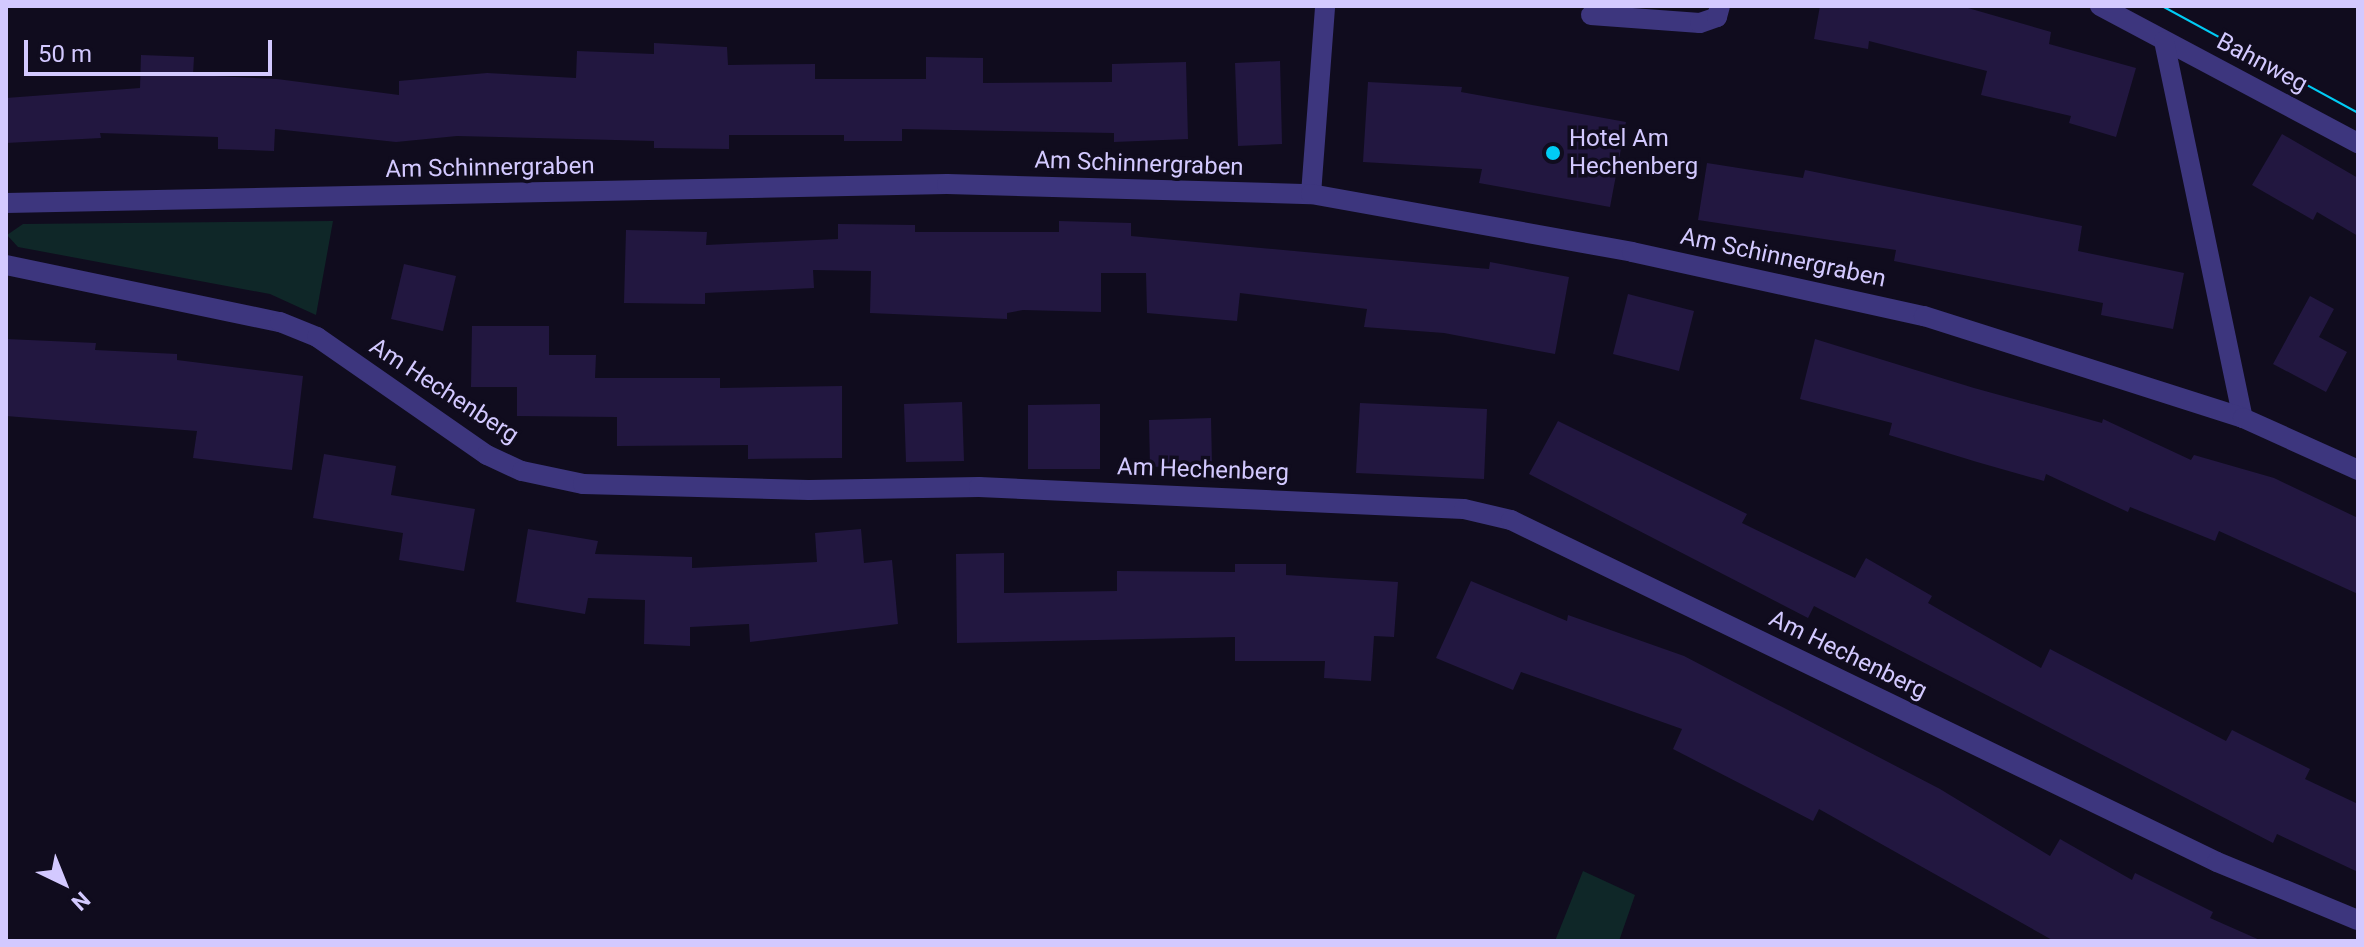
<!DOCTYPE html>
<style>
body{margin:0}
#map{position:relative;width:2364px;height:947px;overflow:hidden;background:#100c1e;font-family:Roboto,sans-serif}
div>[style]{position:absolute}
.green>*{inset:0;background:#0f2728}
.building>*{inset:0;background:#221740}
.minor>*{height:20px;margin:-10px;padding:0 10px;transform-origin:10px;border-radius:10px;background:#3d367e}
.tram>*{height:2px;margin:-1px;padding:0 1px;transform-origin:1px;border-radius:1px;background:#00cbf4}
.dots>*{width:22px;height:22px;translate:-50% -50%;box-sizing:border-box;border:4px solid #100c1e;border-radius:50%}
span{translate:-50% -50%;white-space:nowrap;text-align:center;line-height:1.15;-webkit-text-stroke:7px #100c1e;paint-order:stroke}
.street-label{font-size:24px;color:#d3c9ff}
.poi-label{font-size:24px;color:#d3c9ff}
.left{translate:0 -50%;text-align:left}
.frame{position:absolute;inset:0;border:8px solid #d3c9ff;pointer-events:none}
.north{position:absolute;left:24px;top:843px;width:80px;height:80px;-webkit-text-stroke:6px #100c1e;paint-order:stroke;rotate:137deg;font-size:22px;font-weight:700;line-height:32px;text-align:center;color:#d3c9ff}
.north::after{content:'';display:block;margin:auto;width:28px;height:36px;background:#d3c9ff;clip-path:polygon(50% 0,100% 100%,50% 72%,0 100%)}
.scale{position:absolute;left:24px;top:40px;width:248px;height:36px;box-sizing:border-box;border:4px solid #d3c9ff;border-top:0;padding-left:10px;font-size:24px;line-height:28px;white-space:nowrap;color:#d3c9ff;-webkit-text-stroke:6px #100c1e;paint-order:stroke}
</style>
<div id="map">
<div class="green">
<i style="clip-path:polygon(333px 221px,316px 315px,270px 294px,18px 247px,7px 235px,23px 224px)"></i>
<i style="clip-path:polygon(1583px 871px,1635px 895px,1619px 941px,1555px 941px)"></i>
</div>
<div class="building">
<i style="clip-path:polygon(1820px 6px,1961px 6px,2051px 32px,2049px 44px,2136px 68px,2116px 137px,2069px 123px,2071px 116px,1981px 95px,1987px 71px,1869px 41px,1868px 49px,1814px 39px)"></i>
<i style="clip-path:polygon(654px 43px,727px 47px,728px 65px,815px 64px,815px 79px,926px 79px,926px 57px,983px 58px,983px 83px,1112px 82px,1112px 64px,1186px 62px,1188px 139px,1114px 142px,1114px 133px,902px 129px,902px 141px,844px 141px,844px 135px,729px 135px,729px 149px,654px 148px,654px 141px,457px 136px,396px 142px,275px 129px,274px 151px,218px 149px,218px 137px,100px 133px,101px 138px,6px 143px,6px 98px,140px 88px,141px 55px,194px 57px,193px 75px,277px 79px,399px 95px,399px 81px,487px 73px,576px 78px,577px 51px,654px 54px)"></i>
<i style="clip-path:polygon(1280px 61px,1282px 144px,1238px 146px,1235px 63px)"></i>
<i style="clip-path:polygon(1368px 82px,1462px 87px,1461px 92px,1626px 122px,1610px 207px,1479px 183px,1482px 169px,1363px 162px)"></i>
<i style="clip-path:polygon(2282px 134px,2358px 178px,2358px 236px,2317px 212px,2313px 220px,2252px 185px)"></i>
<i style="clip-path:polygon(1707px 163px,1803px 178px,1805px 170px,2082px 226px,2078px 251px,2184px 273px,2173px 329px,2101px 315px,2103px 303px,1894px 261px,1896px 250px,1698px 220px)"></i>
<i style="clip-path:polygon(1059px 221px,1131px 223px,1131px 236px,1489px 269px,1490px 262px,1569px 277px,1555px 354px,1444px 333px,1364px 327px,1367px 309px,1240px 293px,1237px 321px,1147px 313px,1146px 273px,1101px 273px,1101px 312px,1023px 310px,1007px 313px,1007px 319px,870px 313px,871px 271px,813px 270px,814px 288px,705px 293px,705px 304px,624px 303px,626px 230px,707px 232px,706px 245px,838px 239px,838px 224px,915px 225px,915px 232px,1059px 232px)"></i>
<i style="clip-path:polygon(404px 264px,456px 276px,443px 331px,391px 319px)"></i>
<i style="clip-path:polygon(1628px 294px,1694px 311px,1679px 371px,1613px 354px)"></i>
<i style="clip-path:polygon(2310px 296px,2334px 309px,2319px 337px,2347px 352px,2326px 392px,2273px 364px)"></i>
<i style="clip-path:polygon(472px 326px,549px 326px,549px 355px,596px 355px,595px 378px,720px 378px,720px 388px,842px 386px,842px 458px,748px 459px,748px 445px,617px 446px,617px 417px,517px 416px,517px 387px,471px 387px)"></i>
<i style="clip-path:polygon(6px 339px,96px 343px,95px 350px,177px 354px,177px 360px,303px 376px,292px 470px,193px 458px,197px 431px,6px 416px)"></i>
<i style="clip-path:polygon(1815px 339px,1974px 388px,2102px 423px,2103px 419px,2191px 460px,2194px 455px,2274px 478px,2358px 518px,2358px 594px,2219px 531px,2215px 541px,2130px 507px,2128px 512px,2046px 474px,2044px 481px,1977px 462px,1889px 435px,1892px 423px,1800px 399px)"></i>
<i style="clip-path:polygon(962px 402px,964px 461px,906px 462px,904px 404px)"></i>
<i style="clip-path:polygon(1360px 403px,1487px 409px,1484px 479px,1356px 473px)"></i>
<i style="clip-path:polygon(1100px 404px,1100px 469px,1028px 469px,1028px 405px)"></i>
<i style="clip-path:polygon(1211px 418px,1212px 465px,1150px 467px,1149px 420px)"></i>
<i style="clip-path:polygon(1558px 421px,1747px 514px,1742px 523px,1855px 578px,1866px 558px,1932px 596px,1928px 603px,2041px 668px,2050px 649px,2226px 741px,2232px 730px,2310px 769px,2305px 779px,2358px 804px,2358px 872px,2277px 834px,2273px 843px,1814px 606px,1808px 618px,1529px 474px)"></i>
<i style="clip-path:polygon(324px 454px,396px 466px,391px 495px,475px 509px,464px 571px,399px 560px,403px 533px,313px 518px)"></i>
<i style="clip-path:polygon(528px 529px,598px 541px,595px 554px,692px 557px,692px 568px,817px 562px,815px 533px,861px 529px,864px 563px,892px 560px,898px 624px,750px 642px,749px 624px,690px 627px,690px 646px,644px 644px,645px 600px,588px 598px,585px 614px,516px 602px)"></i>
<i style="clip-path:polygon(1004px 553px,1004px 593px,1117px 591px,1117px 571px,1235px 572px,1235px 564px,1286px 564px,1286px 575px,1398px 582px,1394px 637px,1374px 636px,1371px 681px,1324px 678px,1325px 661px,1235px 661px,1235px 637px,957px 643px,956px 554px)"></i>
<i style="clip-path:polygon(1471px 581px,1567px 621px,1568px 615px,1684px 656px,1940px 789px,2050px 856px,2060px 839px,2132px 880px,2135px 873px,2213px 912px,2210px 918px,2262px 941px,2054px 941px,1819px 809px,1813px 821px,1673px 749px,1682px 729px,1521px 672px,1513px 690px,1436px 658px)"></i>
</div>
<div class="minor">
<i style="left:2100px;top:6px;width:292px;rotate:28deg"></i>
<i style="left:1591px;top:15px;width:109px;rotate:4.2deg"></i>
<i style="left:1700px;top:23px;width:18px;rotate:-19deg"></i>
<i style="left:1717px;top:17px;width:11px;rotate:-75deg"></i>
<i style="left:2164px;top:41px;width:385px;rotate:78.2deg"></i>
<i style="left:1311px;top:194px;width:189px;rotate:-85.7deg"></i>
<i style="left:6px;top:203px;width:941px;rotate:-1.16deg"></i>
<i style="left:947px;top:184px;width:364px;rotate:1.6deg"></i>
<i style="left:1311px;top:194px;width:326px;rotate:10.2deg"></i>
<i style="left:1632px;top:252px;width:299px;rotate:12.4deg"></i>
<i style="left:1924px;top:316px;width:335px;rotate:17.7deg"></i>
<i style="left:2243px;top:418px;width:126px;rotate:24.3deg"></i>
<i style="left:6px;top:265px;width:280px;rotate:11.8deg"></i>
<i style="left:280px;top:322px;width:40px;rotate:22deg"></i>
<i style="left:317px;top:337px;width:207px;rotate:34.8deg"></i>
<i style="left:487px;top:455px;width:38px;rotate:25deg"></i>
<i style="left:522px;top:471px;width:62px;rotate:12deg"></i>
<i style="left:583px;top:484px;width:226px;rotate:1.5deg"></i>
<i style="left:809px;top:490px;width:170px;rotate:-1deg"></i>
<i style="left:979px;top:487px;width:485px;rotate:2.6deg"></i>
<i style="left:1464px;top:509px;width:48px;rotate:13.2deg"></i>
<i style="left:1511px;top:520px;width:784px;rotate:25.85deg"></i>
<i style="left:2217px;top:862px;width:152px;rotate:22.4deg"></i>
</div>
<div class="tram">
<i style="left:2162px;top:6px;width:223px;rotate:28.6deg"></i>
</div>
<div class="dots">
<i style="left:1553px;top:153px;background:#00cbf4"></i>
</div>
<div class="street-label">
<span style="left:2262px;top:63px;rotate:28deg">Bahnweg</span>
<span style="left:1139px;top:164px;rotate:2deg">Am Schinnergraben</span>
<span style="left:490px;top:168px;rotate:-1deg">Am Schinnergraben</span>
<span style="left:1783px;top:258px;rotate:12deg">Am Schinnergraben</span>
<span style="left:444px;top:391px;rotate:33deg">Am Hechenberg</span>
<span style="left:1203px;top:470px;rotate:2deg">Am Hechenberg</span>
<span style="left:1848px;top:655px;rotate:26deg">Am Hechenberg</span>
</div>
<div class="poi-label">
<span class="left" style="left:1569px;top:153px">Hotel Am<br>Hechenberg</span>
</div>
<div class="frame"></div>
<div class="north">N</div>
<div class="scale">50 m</div>
</div>
